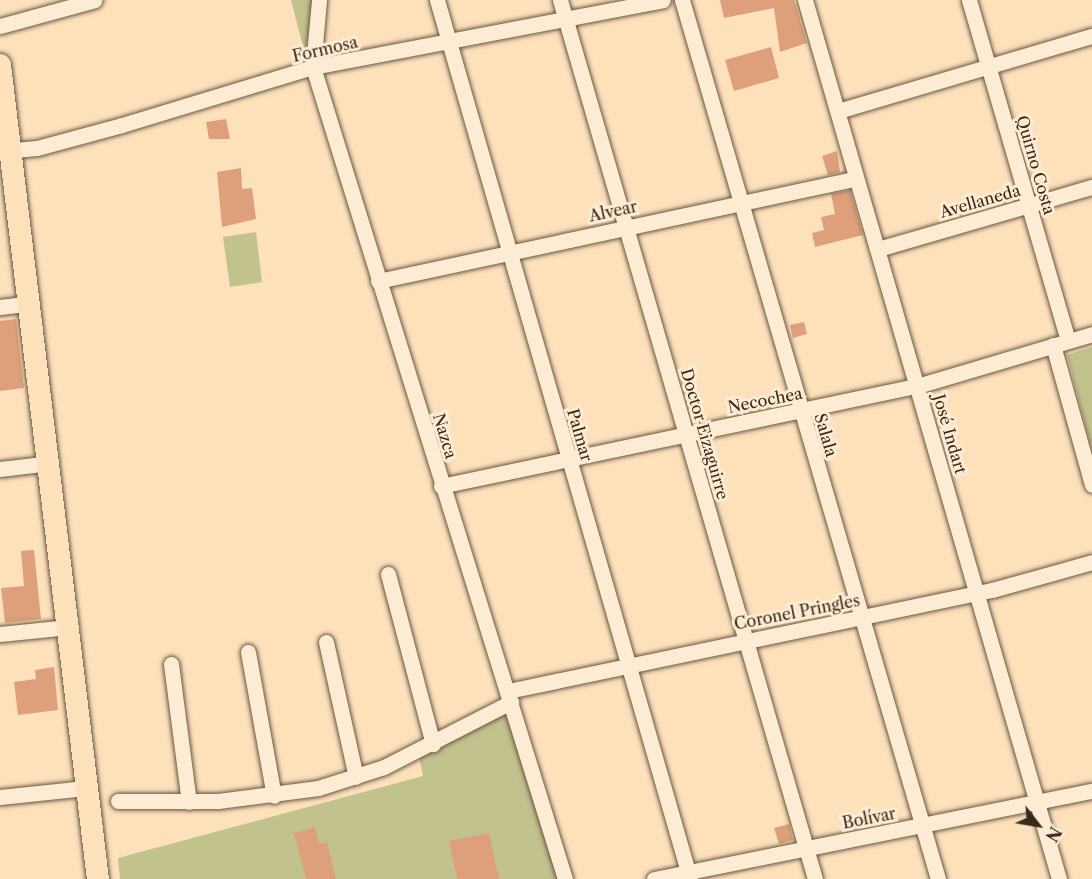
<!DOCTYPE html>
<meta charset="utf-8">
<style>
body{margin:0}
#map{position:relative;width:1092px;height:879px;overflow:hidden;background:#fce1bb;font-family:"Libre Caslon Text",serif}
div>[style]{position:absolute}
.green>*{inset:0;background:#c2c28e}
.building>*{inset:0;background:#dea07b}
.roads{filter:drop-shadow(0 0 2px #6a5642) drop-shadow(0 0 2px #6a5642)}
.minor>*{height:15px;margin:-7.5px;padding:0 7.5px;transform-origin:7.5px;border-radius:7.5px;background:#fdecd3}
.highway>*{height:22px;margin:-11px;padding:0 11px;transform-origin:11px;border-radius:11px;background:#fce1bb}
span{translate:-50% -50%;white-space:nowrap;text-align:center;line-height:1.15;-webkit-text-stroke:6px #fdecd3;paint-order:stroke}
.street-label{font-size:16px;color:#3a281a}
.north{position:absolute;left:1008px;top:795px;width:60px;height:60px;-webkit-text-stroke:4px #fdecd3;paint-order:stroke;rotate:121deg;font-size:16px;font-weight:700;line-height:24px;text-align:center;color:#3a281a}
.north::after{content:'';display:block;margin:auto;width:21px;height:27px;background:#3a281a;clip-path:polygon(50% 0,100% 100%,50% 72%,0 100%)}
</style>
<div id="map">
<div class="green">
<i style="clip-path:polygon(291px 0,313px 0,305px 54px)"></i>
<i style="clip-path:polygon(256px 232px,262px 282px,230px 287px,223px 237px)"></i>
<i style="clip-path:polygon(1092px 347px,1092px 450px,1067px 355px)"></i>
<i style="clip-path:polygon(509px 709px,561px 879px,120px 879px,118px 858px,423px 776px,419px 757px)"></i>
</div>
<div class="building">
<i style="clip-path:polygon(720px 0,794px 0,807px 43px,780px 52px,774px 8px,724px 18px)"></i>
<i style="clip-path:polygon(771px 47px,779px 78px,734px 91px,725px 60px)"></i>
<i style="clip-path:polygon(226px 119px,230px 139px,209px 139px,206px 122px)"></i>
<i style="clip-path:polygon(837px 151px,840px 172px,828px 175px,822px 156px)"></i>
<i style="clip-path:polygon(241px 168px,242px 189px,252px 188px,256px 219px,222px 227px,217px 172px)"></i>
<i style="clip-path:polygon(850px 190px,863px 235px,815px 247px,812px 233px,824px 230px,821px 217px,835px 214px,831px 194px)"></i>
<i style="clip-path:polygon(16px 319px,24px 388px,0 391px,0 321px)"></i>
<i style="clip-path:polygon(804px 322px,807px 334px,793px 338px,790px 325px)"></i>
<i style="clip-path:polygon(34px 550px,41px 619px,5px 623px,1px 588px,24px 586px,21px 551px)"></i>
<i style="clip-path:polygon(54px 667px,58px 710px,18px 715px,14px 682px,36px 679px,35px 670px)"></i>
<i style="clip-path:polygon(789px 824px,793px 840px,779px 844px,774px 828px)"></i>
<i style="clip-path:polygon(315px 827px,319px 844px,327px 842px,336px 879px,306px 879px,294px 833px)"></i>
<i style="clip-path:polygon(489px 833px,499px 879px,457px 879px,449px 841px)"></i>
</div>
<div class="roads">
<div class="minor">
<i style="left:319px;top:0;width:67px;rotate:95.1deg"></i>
<i style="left:313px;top:67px;width:850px;rotate:72.76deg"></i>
<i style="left:437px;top:0;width:915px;rotate:73.94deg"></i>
<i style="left:560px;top:0;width:915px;rotate:73.82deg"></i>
<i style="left:682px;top:0;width:916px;rotate:73.76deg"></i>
<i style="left:805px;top:0;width:915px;rotate:73.88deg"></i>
<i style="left:969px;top:0;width:355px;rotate:73.8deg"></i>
<i style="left:0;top:26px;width:98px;rotate:-15.3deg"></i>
<i style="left:838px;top:111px;width:265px;rotate:-16.5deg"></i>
<i style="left:3px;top:151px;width:34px;rotate:-5deg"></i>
<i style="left:37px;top:148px;width:88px;rotate:-15.1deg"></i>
<i style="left:122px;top:125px;width:200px;rotate:-16.9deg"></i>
<i style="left:313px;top:67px;width:356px;rotate:-10.8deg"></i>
<i style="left:878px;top:249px;width:223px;rotate:-16.2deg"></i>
<i style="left:378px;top:281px;width:488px;rotate:-12.1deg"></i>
<i style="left:0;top:307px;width:31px;rotate:-7deg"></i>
<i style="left:1053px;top:345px;width:145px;rotate:74.4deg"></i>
<i style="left:0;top:469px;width:50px;rotate:-6.8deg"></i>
<i style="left:441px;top:486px;width:486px;rotate:-11.9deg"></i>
<i style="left:917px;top:386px;width:183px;rotate:-16.5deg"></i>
<i style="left:388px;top:574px;width:176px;rotate:75.2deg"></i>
<i style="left:0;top:634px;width:69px;rotate:-5.8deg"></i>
<i style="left:326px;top:642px;width:138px;rotate:77.5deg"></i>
<i style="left:248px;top:652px;width:146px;rotate:79.8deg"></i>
<i style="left:171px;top:664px;width:139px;rotate:82.6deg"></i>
<i style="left:508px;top:691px;width:494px;rotate:-11.8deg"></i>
<i style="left:992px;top:590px;width:104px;rotate:-15.6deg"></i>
<i style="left:0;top:797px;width:86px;rotate:-6deg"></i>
<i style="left:118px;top:801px;width:100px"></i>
<i style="left:218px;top:801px;width:101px;rotate:-7.4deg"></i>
<i style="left:318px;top:788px;width:69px;rotate:-17.7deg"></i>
<i style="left:384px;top:767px;width:143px;rotate:-27.1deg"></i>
<i style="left:654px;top:879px;width:447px;rotate:-11.4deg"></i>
</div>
<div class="highway">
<i style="left:0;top:65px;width:820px;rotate:83.14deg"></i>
</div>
</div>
<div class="street-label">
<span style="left:325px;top:49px;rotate:-13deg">Formosa</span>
<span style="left:1036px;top:165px;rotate:74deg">Quirno Costa</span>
<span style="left:980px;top:201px;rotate:-16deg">Avellaneda</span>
<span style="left:613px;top:211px;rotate:-12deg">Alvear</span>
<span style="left:765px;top:400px;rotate:-11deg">Necochea</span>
<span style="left:705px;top:434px;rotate:74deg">Doctor Eizaguirre</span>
<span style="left:950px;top:434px;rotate:74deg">José Indart</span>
<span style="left:580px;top:435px;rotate:74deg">Palmar</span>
<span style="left:826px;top:435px;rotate:74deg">Salala</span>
<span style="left:445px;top:436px;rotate:73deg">Nazca</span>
<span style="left:797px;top:612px;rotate:-11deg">Coronel Pringles</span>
<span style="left:869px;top:818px;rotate:-11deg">Bolívar</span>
</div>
<div class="north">N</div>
</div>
